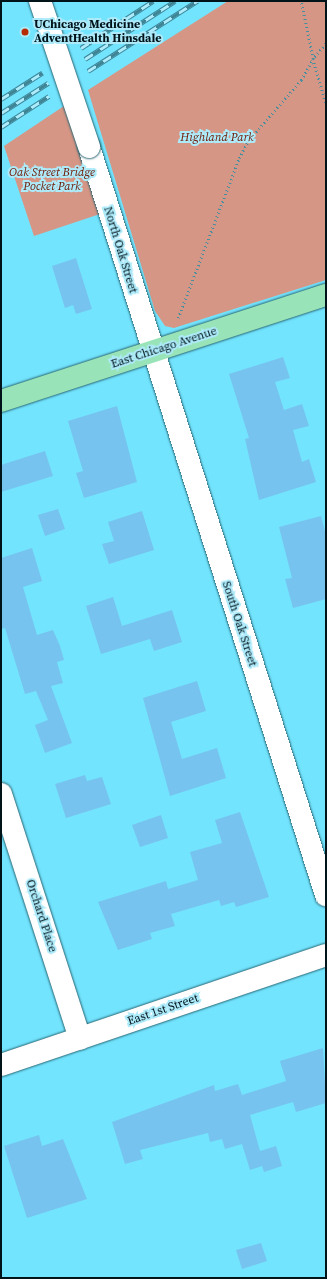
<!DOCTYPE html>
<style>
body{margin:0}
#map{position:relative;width:327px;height:1279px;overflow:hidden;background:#73e4fe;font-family:"Source Serif 4",serif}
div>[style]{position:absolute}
.green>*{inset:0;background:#d69685}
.building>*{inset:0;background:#77c3ef}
.path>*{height:2.5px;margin-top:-1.25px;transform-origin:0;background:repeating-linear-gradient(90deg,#438e9f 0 1px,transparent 0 4px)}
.roads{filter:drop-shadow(0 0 1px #2a6673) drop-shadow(0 0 1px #2a6673)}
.minor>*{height:22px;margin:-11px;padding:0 11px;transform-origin:11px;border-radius:11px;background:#fff}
.major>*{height:22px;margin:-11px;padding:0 11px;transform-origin:11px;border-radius:11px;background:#98e4b8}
.rail>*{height:4.5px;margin-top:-2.25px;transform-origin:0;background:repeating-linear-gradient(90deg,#adeafa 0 9px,#3e8495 0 18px);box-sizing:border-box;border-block:1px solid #3e8495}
.bridges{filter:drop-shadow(0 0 1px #2a6673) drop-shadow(0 0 1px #2a6673)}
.minor-bridge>*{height:22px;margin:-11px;padding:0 11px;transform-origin:11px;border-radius:11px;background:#fff}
.dots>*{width:11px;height:11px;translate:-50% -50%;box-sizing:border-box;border:2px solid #adeafa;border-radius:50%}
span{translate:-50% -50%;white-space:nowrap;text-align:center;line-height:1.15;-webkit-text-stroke:4px #adeafa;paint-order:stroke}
.poi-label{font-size:12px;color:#001319;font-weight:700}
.left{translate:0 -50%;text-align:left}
.park-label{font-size:12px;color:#711700;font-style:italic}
.street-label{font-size:12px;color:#001319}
.frame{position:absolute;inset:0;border:2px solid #001319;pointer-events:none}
</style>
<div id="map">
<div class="green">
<i style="clip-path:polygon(228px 1px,326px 1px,326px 280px,174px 328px,165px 326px,155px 311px,88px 90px)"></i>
<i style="clip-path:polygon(64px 106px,100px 214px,34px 236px,4px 146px)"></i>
</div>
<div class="building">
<i style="clip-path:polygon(76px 258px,92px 309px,76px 314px,73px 305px,65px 308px,52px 266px)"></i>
<i style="clip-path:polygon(283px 357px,290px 378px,275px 382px,284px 410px,302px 404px,309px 426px,293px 430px,302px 462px,309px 459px,316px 482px,259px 500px,245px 439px,249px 438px,229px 374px)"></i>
<i style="clip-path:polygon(117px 406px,137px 482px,84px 498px,76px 473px,83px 471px,68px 421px)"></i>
<i style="clip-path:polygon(45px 451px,53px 476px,1px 492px,1px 465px)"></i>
<i style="clip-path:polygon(58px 509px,65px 529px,45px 536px,38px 515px)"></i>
<i style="clip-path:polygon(142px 511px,154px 550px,109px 564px,102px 544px,114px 541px,108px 522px)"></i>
<i style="clip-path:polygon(321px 516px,326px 535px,326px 599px,293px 608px,285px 579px,292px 578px,279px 527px)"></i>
<i style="clip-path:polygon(32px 548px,42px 581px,23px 587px,37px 635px,53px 630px,60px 646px,64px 660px,57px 662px,63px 683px,51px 686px,72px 743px,45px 753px,35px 725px,48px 720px,36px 691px,25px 694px,5px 628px,1px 629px,1px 558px)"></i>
<i style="clip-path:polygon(113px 597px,122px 626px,172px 610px,182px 642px,154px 651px,150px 639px,101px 654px,86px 606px)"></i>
<i style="clip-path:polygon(197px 681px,206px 711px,171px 722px,182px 759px,217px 748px,226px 778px,170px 796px,143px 698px)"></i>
<i style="clip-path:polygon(85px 775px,87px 781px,102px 777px,111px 804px,66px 818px,55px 784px)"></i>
<i style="clip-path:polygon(240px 812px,269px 897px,236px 907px,234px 902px,221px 906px,219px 900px,171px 914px,175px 926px,150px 933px,152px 939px,118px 950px,98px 902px,166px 881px,168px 889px,198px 880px,190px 852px,222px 843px,215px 820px)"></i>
<i style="clip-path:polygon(161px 815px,168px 838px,140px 847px,132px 825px)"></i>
<i style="clip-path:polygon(323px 1048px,326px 1103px,296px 1112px,293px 1102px,250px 1115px,260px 1151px,276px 1146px,282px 1166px,264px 1172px,262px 1166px,250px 1170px,242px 1144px,225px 1149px,222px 1139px,210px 1142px,208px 1133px,140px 1150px,143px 1159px,125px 1164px,112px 1122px,214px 1085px,215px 1091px,238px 1084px,242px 1095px,286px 1081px,280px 1061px)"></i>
<i style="clip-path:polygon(39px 1135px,42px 1146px,63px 1139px,87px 1199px,27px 1218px,4px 1146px)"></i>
<i style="clip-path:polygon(261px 1243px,267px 1261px,242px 1269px,236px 1250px)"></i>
</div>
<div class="path">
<i style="left:326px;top:44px;width:20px;rotate:131deg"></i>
<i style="left:313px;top:59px;width:46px;rotate:73.5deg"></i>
<i style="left:178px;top:318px;width:171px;rotate:-69.1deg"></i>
<i style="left:239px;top:158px;width:19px;rotate:-62deg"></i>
<i style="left:248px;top:141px;width:81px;rotate:-49deg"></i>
<i style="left:301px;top:80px;width:24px;rotate:-60deg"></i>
<i style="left:313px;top:59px;width:59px;rotate:-101.7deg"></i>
</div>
<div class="roads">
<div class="minor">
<i style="left:89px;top:147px;width:785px;rotate:72.42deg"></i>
<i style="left:1px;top:794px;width:257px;rotate:72.1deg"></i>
<i style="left:1px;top:1065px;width:343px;rotate:-18.7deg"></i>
</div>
<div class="major">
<i style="left:1px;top:401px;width:342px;rotate:-18.1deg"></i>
</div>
</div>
<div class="rail">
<i style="left:81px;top:48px;width:86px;rotate:-33.1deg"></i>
<i style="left:85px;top:59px;width:107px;rotate:-32.8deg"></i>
<i style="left:88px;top:71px;width:130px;rotate:-32.7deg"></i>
<i style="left:1px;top:99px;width:49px;rotate:-32.4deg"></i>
<i style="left:1px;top:113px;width:56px;rotate:-32.6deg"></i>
<i style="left:1px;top:127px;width:57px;rotate:-32.9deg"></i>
</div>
<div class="bridges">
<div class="minor-bridge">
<i style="left:40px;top:1px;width:154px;rotate:71.4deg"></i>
</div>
</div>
<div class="dots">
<i style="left:25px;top:32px;background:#b62c00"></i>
</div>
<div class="poi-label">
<span class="left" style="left:34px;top:32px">UChicago Medicine<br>AdventHealth Hinsdale</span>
</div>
<div class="park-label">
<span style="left:217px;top:138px">Highland Park</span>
<span style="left:52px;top:180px">Oak Street Bridge<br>Pocket Park</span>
</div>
<div class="street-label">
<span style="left:120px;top:250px;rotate:73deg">North Oak Street</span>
<span style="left:164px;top:348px;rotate:-18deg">East Chicago Avenue</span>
<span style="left:239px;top:624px;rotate:72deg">South Oak Street</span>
<span style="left:41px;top:916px;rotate:72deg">Orchard Place</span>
<span style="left:163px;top:1010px;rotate:-19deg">East 1st Street</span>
</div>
<div class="frame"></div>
</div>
